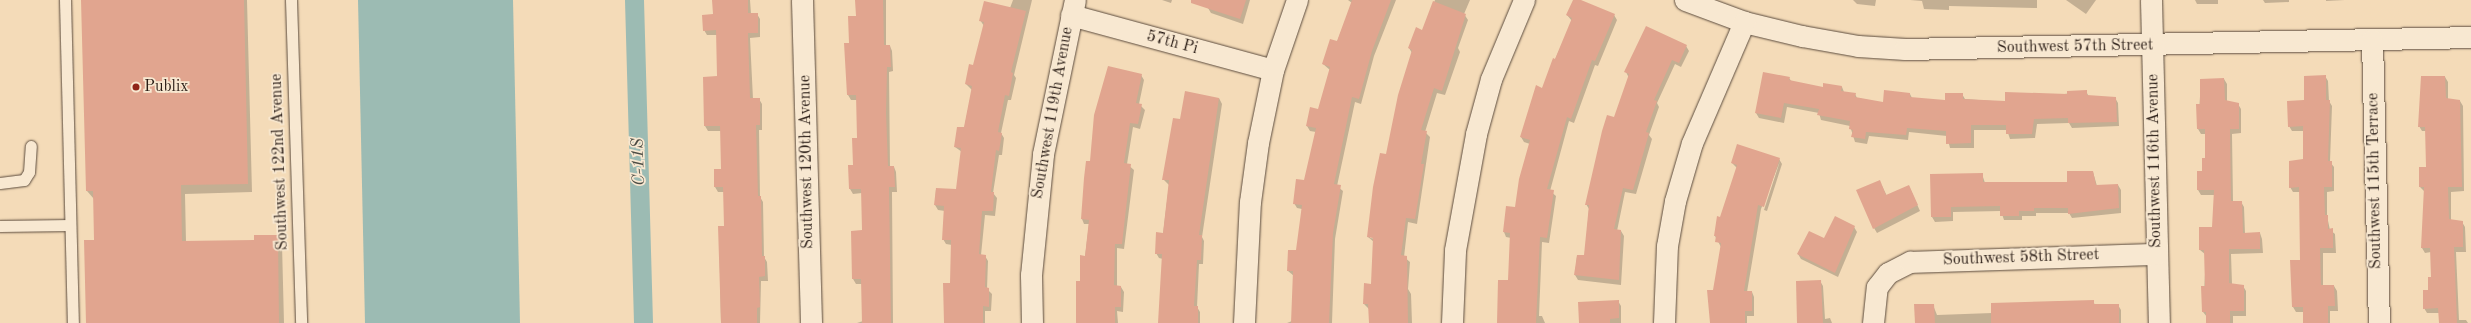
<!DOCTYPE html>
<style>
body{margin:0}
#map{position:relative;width:2471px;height:323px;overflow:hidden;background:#f4dbb8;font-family:"Old Standard TT",serif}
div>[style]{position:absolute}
.water>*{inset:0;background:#9cbbb3}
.shadow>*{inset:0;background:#0003}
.canal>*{height:19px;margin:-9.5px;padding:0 9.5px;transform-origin:9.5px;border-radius:9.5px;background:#9cbbb3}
.building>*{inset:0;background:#e1a58f}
.roads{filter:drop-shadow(0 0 1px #5c4c3e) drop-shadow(0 0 1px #5c4c3e)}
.service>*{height:11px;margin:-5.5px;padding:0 5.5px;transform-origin:5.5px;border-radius:5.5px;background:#f8e8d1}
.minor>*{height:21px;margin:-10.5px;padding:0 10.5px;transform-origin:10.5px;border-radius:10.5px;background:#f8e8d1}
.dots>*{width:11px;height:11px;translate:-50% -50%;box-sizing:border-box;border:2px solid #f8e8d1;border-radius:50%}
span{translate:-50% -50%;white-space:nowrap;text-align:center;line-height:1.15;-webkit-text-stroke:3.5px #f8e8d1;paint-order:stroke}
.street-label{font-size:16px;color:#291c15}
.poi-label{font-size:16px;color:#291c15}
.left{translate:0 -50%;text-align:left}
.water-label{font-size:17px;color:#4c4c44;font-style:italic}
</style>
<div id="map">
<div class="water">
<i style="clip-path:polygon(358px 0,513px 0,520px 323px,365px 323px)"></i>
</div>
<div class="shadow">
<i style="clip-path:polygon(82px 0,247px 0,252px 192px,185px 194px,186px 242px,255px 241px,277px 236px,282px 244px,284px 323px,87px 323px,95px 240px,94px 199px,87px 191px)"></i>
<i style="clip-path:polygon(713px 0,750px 0,751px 14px,757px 14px,760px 19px,760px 37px,750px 38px,753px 99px,759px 99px,762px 104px,762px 130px,759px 130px,760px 197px,763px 202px,764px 257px,767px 262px,768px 281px,761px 281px,760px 323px,721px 323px,719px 227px,725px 227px,724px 192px,718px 192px,715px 187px,722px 170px,721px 131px,708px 131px,705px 126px,704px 78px,718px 77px,717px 35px,707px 35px,704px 30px,714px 15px)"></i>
<i style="clip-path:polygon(856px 0,886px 0,886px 46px,890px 46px,892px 51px,893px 71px,889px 72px,890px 167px,894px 167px,896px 172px,897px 192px,892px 192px,893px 323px,857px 323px,863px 321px,862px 284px,856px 284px,853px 279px,863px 231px,862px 193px,853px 194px,850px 189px,858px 139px,858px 100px,851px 100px,848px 95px,850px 44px,857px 17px)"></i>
<i style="clip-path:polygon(1013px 0,1032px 0,1014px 75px,1016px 78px,1011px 100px,1008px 100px,1001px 133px,1004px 138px,1002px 155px,999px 155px,993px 193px,997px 198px,995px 216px,985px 215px,981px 255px,985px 256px,988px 261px,987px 289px,992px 294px,991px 311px,985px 311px,985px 323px,945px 323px,951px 284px,952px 245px,946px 244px,943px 239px,945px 211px,938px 210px,935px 205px,936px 189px,957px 190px,962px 152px,955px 147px,964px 129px,972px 90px,966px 84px,974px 66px,984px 26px,980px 20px,1010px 8px)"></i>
<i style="clip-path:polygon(1162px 0,1172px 0,1171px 3px)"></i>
<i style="clip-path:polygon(1211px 0,1250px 0,1243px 24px,1211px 13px,1208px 8px)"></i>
<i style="clip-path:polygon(1348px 0,1396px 0,1374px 56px,1361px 104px,1355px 102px,1337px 186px,1343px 191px,1335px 239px,1332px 323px,1287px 323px,1292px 321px,1294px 276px,1288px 271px,1297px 251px,1302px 209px,1297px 208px,1294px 203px,1305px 181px,1316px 132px,1310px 131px,1307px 126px,1319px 110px,1330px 70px,1323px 64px,1337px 42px,1352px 3px)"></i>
<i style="clip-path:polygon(evenodd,1435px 0,1470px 0,1464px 14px,1468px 20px,1458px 48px,1460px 52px,1445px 95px,1437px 93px,1425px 132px,1430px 137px,1417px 224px,1408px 222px,1404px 257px,1410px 262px,1408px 289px,1411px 294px,1412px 323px,1370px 323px,1369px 309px,1364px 304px,1372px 285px,1374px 242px,1368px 237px,1412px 53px,1409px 48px,1423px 31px,1435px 0,1370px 236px,1378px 239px,1370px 238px,1370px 236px)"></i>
<i style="clip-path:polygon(1574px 0,1614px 15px,1617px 20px,1598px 66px,1595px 65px,1574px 123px,1569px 121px,1550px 191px,1556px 196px,1549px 243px,1542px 242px,1539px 316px,1542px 316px,1545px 323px,1498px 323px,1509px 281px,1511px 238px,1506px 237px,1504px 232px,1516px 209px,1530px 144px,1524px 142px,1521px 137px,1572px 21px,1567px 15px)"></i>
<i style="clip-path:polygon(1853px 0,1876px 0,1875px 6px,1857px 4px)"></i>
<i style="clip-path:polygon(1910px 0,2037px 0,2037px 8px,1949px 6px,1949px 10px,1924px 9px,1922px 1px)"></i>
<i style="clip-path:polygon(2066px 0,2096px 0,2086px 14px)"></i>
<i style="clip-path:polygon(2195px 0,2218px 0,2218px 4px,2197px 4px)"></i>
<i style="clip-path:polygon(2263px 0,2289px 0,2289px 2px,2265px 3px)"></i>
<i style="clip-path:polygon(2326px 0,2345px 0,2326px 1px)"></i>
<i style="clip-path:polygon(1686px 46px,1689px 51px,1681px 67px,1675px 64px,1657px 103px,1659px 107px,1649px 135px,1652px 139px,1636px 194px,1625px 192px,1617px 231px,1621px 231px,1624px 236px,1621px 285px,1578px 280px,1575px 275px,1577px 256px,1585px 257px,1589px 209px,1586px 204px,1629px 78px,1626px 72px)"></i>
<i style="clip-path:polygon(1764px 73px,1789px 78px,1792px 82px,1823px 88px,1842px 87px,1844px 92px,1855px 94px,1857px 98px,1884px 103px,1910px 94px,1912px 98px,1946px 101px,1962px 94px,1965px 99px,2006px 102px,2086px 91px,2089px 97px,2115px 98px,2118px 103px,2119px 126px,2072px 128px,2069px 123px,2037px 124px,2035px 138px,2010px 139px,2007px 130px,1974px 130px,1974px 148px,1950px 148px,1947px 136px,1909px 132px,1908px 140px,1869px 136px,1867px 144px,1855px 142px,1850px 126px,1821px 120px,1819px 113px,1787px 107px,1784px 123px,1759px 118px,1756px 113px)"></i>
<i style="clip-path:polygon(1141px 75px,1144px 80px,1139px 104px,1145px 110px,1140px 129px,1133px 127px,1127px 164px,1134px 170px,1124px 249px,1117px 248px,1117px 286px,1121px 287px,1124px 292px,1123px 312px,1117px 311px,1118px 323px,1077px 323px,1089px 224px,1084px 224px,1082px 219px,1090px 162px)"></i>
<i style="clip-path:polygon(2325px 76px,2328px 81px,2329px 101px,2332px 106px,2330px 162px,2334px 167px,2334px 191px,2327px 192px,2327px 216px,2330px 230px,2335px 234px,2336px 253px,2323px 253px,2323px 286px,2334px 286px,2337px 291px,2338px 311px,2330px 311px,2330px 323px,2304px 323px,2304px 312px,2296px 312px,2293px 307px,2291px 261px,2301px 261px,2300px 192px,2293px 192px,2290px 187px,2304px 160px,2304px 131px,2292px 131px,2289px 126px)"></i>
<i style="clip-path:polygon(2445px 77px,2448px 82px,2448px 99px,2460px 101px,2463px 106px,2464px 191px,2451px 192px,2451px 220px,2462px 222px,2465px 227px,2466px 252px,2456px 252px,2459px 320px,2466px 320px,2468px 323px,2440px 323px,2439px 313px,2427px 313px,2424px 308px,2432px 278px,2431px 252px,2425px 253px,2422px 248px,2425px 192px,2420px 187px,2427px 168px,2426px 131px,2422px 131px,2419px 126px)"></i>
<i style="clip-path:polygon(2224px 79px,2227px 84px,2227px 102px,2238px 104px,2241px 109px,2241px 133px,2232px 134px,2233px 202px,2241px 202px,2244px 207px,2245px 234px,2260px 233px,2262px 239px,2263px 253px,2231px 254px,2232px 284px,2243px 286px,2246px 291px,2246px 316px,2233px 316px,2233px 323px,2207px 323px,2207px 317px,2203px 312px,2206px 255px,2200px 250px,2213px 228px,2215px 195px,2201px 195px,2198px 190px,2198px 172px,2204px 172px,2206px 159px,2206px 134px,2201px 134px,2198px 129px,2201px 80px)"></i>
<i style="clip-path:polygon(1219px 98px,1222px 104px,1202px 237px,1204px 241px,1203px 264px,1199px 264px,1197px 307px,1200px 312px,1200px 323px,1159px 323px,1163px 259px,1159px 258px,1156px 253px,1163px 234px,1169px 185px,1163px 179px,1180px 120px)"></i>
<i style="clip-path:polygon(1779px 159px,1782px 164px,1767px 211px,1764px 210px,1780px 161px,1761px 209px,1747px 292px,1752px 292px,1754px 297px,1754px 316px,1747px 316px,1747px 323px,1710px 323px,1721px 247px,1715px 236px,1737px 168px,1732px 163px)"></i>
<i style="clip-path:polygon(2093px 172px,2097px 186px,2118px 185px,2121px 190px,2121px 213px,2072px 218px,2069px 213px,2036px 213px,2036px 216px,2022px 216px,2022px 220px,2004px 220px,2001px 211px,1953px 212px,1953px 221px,1935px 222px,1932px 217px,1982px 174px,1985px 183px,2068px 183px)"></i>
<i style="clip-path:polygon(1882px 186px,1887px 196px,1909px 186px,1920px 211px,1877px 233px,1874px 228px)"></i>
<i style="clip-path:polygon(1854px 227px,1857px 232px,1838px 277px,1801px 259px,1798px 254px)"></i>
<i style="clip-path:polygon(1820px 281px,1823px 286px,1825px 319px,1830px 318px,1832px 323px,1798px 323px)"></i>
<i style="clip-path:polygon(1618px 301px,1621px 306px,1621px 323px,1580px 323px)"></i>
<i style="clip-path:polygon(2093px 301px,2095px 305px,2118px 305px,2121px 310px,2121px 323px,1916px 323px,1933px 305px,1937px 315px,1992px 313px)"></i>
</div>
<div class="canal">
<i style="left:634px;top:0;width:323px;rotate:88.4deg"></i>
</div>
<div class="building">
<i style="clip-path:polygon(81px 0,244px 0,248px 184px,181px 185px,182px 241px,254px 240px,254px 235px,278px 235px,279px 323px,86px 323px,84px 240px,94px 240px,93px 191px,86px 191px)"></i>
<i style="clip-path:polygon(712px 0,748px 0,748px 13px,758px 13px,758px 33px,748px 33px,750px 98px,760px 98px,760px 125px,756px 125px,758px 196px,761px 196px,762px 256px,765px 256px,765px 276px,759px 277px,760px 307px,757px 308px,757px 323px,721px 323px,718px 226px,724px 226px,723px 187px,714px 187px,714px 169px,721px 169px,720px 126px,704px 126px,703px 77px,717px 76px,716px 30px,703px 31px,702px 15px,713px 14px)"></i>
<i style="clip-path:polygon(855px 0,883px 0,884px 45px,890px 45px,891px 67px,887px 67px,886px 113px,888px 166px,894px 166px,895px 187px,889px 187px,891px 323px,862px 323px,861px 279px,852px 279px,851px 231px,862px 230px,861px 189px,849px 189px,848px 165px,853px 165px,852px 138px,857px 138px,856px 95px,847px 95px,844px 43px,849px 43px,848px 16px,856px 16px)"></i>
<i style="clip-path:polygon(1191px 0,1246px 0,1240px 19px,1191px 3px)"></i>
<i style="clip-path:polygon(1352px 0,1391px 0,1372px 51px,1359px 99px,1352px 97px,1334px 184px,1341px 185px,1333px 233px,1329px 323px,1291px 323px,1293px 271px,1287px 271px,1288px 250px,1296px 250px,1302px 205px,1293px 204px,1296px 179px,1304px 180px,1316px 128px,1306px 126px,1310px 107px,1318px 109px,1330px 67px,1322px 64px,1330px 39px,1337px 41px)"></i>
<i style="clip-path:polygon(1573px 0,1581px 0,1615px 14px,1595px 61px,1592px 60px,1571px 119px,1567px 117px,1547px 189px,1554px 190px,1547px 238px,1540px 237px,1536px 323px,1497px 323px,1498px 280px,1508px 280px,1510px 233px,1503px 232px,1506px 206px,1515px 207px,1519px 179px,1530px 140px,1520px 137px,1536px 85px,1542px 88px,1553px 58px,1555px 59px,1572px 18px,1566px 15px)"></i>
<i style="clip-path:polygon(984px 1px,1026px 11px,1011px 72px,1013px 73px,1009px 96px,1005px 95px,998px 132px,1002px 133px,999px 151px,996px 150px,991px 192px,994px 192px,993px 211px,982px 211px,979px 254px,986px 255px,985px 287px,989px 288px,989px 307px,983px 306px,983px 323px,944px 323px,943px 283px,950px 283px,951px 240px,942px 240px,944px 206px,934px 205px,936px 188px,956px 189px,961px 148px,954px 147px,957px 127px,964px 127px,972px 86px,965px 84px,969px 64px,973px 65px,984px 22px,979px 21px)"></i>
<i style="clip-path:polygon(1433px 1px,1466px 14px,1442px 91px,1434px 88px,1421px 130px,1427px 131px,1421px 164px,1424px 164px,1415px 219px,1406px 218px,1401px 255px,1407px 256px,1408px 323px,1369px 323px,1368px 304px,1363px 304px,1364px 283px,1371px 284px,1373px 238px,1367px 237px,1373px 187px,1380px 153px,1386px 154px,1398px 95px,1412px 50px,1408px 48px,1416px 27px,1422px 30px)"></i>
<i style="clip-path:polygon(1646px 26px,1687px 45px,1679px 63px,1672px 60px,1654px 100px,1657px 101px,1646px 132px,1649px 133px,1633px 190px,1623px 188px,1614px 229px,1621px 230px,1619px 280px,1574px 275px,1577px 255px,1584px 255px,1589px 205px,1585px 205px,1602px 131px,1607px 115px,1614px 117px,1629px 74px,1624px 72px)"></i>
<i style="clip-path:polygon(1108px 66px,1142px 74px,1136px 103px,1142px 104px,1138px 124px,1130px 123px,1124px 163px,1131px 164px,1122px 244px,1115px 244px,1114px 285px,1121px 286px,1121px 307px,1115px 307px,1115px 323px,1076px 323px,1076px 281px,1080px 281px,1080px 255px,1085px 256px,1089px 220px,1081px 219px,1084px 178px,1086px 161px,1090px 161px,1094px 115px)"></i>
<i style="clip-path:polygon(1763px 72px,1790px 77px,1789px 80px,1823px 87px,1823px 83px,1842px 86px,1841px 91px,1856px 93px,1855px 97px,1883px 102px,1884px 90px,1910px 93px,1910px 97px,1945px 100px,1945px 93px,1963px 93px,1963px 99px,2005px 101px,2005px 92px,2067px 94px,2067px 91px,2087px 90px,2087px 95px,2116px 97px,2117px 122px,2068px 123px,2068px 118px,2034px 119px,2032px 134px,2006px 134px,2006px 125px,1971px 125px,1971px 143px,1946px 144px,1946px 131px,1907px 128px,1906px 135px,1866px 132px,1865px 139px,1851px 137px,1853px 130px,1849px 129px,1850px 121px,1817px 115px,1819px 109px,1784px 103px,1781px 118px,1755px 113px)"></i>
<i style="clip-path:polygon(2326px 75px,2326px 100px,2330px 100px,2328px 161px,2332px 161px,2332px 187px,2324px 187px,2325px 215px,2328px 215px,2328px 229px,2333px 228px,2333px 248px,2320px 248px,2321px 285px,2334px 285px,2335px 306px,2328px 306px,2328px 323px,2303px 323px,2303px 307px,2292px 307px,2290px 260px,2300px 260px,2299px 187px,2289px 188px,2289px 161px,2303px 159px,2303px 126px,2288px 127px,2287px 101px,2304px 100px,2304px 76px)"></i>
<i style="clip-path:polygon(2421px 76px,2445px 76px,2446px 98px,2460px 100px,2462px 187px,2448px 187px,2449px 219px,2463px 221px,2463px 247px,2454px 247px,2457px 323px,2439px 323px,2438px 308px,2423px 309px,2423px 290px,2428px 290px,2428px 277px,2431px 277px,2430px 248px,2421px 248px,2424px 187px,2419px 187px,2419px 167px,2426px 167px,2425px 127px,2418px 127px)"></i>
<i style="clip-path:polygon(2224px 78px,2225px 100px,2239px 103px,2239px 129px,2230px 129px,2231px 201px,2242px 201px,2243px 233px,2260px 232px,2260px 249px,2229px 249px,2229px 283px,2244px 285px,2244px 311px,2230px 311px,2230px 323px,2206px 323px,2206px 312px,2202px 312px,2201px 286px,2205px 286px,2204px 250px,2199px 250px,2199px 227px,2212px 227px,2214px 190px,2197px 190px,2197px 171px,2202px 171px,2202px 158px,2205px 158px,2205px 129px,2197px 129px,2196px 104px,2200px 104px,2200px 79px)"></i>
<i style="clip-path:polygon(1185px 91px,1219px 98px,1199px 235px,1202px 235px,1201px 260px,1197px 260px,1194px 306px,1198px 306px,1198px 323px,1158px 323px,1162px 254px,1155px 254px,1156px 232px,1163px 233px,1169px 180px,1162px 180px,1173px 118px,1180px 119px)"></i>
<i style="clip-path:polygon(1737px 144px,1780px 158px,1764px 207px,1758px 205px,1744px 291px,1752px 291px,1752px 311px,1745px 311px,1745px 323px,1710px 323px,1707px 290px,1713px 290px,1721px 243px,1715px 242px,1716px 236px,1714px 236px,1717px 216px,1720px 217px,1737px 165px,1731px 163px)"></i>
<i style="clip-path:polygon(2067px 171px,2093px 171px,2096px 185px,2118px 184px,2119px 208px,2068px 214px,2068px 208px,2034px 208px,2034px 211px,2019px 211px,2019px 216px,2000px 216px,2000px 206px,1951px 207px,1951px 217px,1931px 217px,1930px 174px,1983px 173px,1983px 182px,2067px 182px)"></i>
<i style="clip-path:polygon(1880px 180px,1886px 195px,1909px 185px,1918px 205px,1873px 229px,1856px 190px)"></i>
<i style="clip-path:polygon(1835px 216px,1855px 226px,1835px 273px,1797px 254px,1809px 231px,1824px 238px)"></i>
<i style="clip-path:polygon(1821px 280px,1823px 323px,1797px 323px,1796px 281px)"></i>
<i style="clip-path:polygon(1619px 300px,1619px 318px,1610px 319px,1610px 323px,1579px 323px,1578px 302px)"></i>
<i style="clip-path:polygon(2094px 300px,2094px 304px,2119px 304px,2119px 323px,1991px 323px,1991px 303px)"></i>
<i style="clip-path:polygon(1914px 304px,1934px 304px,1935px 323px,1915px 323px)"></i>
</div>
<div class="roads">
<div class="service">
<i style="left:65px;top:0;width:323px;rotate:88.6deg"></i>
<i style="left:291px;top:0;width:323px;rotate:88.2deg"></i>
<i style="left:0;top:183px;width:24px;rotate:-7deg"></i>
<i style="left:24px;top:180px;width:9px;rotate:-58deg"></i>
<i style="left:29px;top:172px;width:26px;rotate:-86deg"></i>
<i style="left:0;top:226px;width:70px;rotate:-0.8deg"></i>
</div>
<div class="minor">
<i style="left:802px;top:0;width:323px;rotate:88.4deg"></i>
<i style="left:1685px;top:0;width:63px;rotate:20.4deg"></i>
<i style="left:1744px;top:22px;width:60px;rotate:13.6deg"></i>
<i style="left:1802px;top:36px;width:57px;rotate:10.1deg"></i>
<i style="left:1858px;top:46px;width:47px;rotate:3.7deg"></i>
<i style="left:1905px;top:49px;width:566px;rotate:-1.21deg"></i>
<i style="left:2151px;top:0;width:323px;rotate:88.6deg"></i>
<i style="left:1071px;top:15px;width:209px;rotate:15.2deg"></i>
<i style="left:2372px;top:40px;width:283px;rotate:88.6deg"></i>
<i style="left:1032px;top:323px;width:48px;rotate:-91.2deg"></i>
<i style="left:1031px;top:275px;width:122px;rotate:-84.3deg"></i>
<i style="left:1043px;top:154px;width:157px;rotate:-78.3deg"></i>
<i style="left:1244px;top:323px;width:121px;rotate:-87.2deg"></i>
<i style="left:1250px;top:202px;width:60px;rotate:-82.3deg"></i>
<i style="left:1258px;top:143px;width:75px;rotate:-78.4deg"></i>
<i style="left:1273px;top:70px;width:74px;rotate:-71.1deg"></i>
<i style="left:1452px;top:323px;width:73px;rotate:-87.6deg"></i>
<i style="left:1455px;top:250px;width:118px;rotate:-79.7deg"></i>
<i style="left:1476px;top:134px;width:57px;rotate:-74.7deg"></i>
<i style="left:1491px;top:79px;width:86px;rotate:-67.3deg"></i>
<i style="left:1664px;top:323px;width:77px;rotate:-87.8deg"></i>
<i style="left:1667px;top:246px;width:46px;rotate:-79.9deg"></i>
<i style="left:1675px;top:201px;width:60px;rotate:-73.7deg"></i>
<i style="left:1692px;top:143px;width:132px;rotate:-66.7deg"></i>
<i style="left:1873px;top:323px;width:36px;rotate:-84deg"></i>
<i style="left:1877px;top:287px;width:18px;rotate:-52deg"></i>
<i style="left:1888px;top:273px;width:25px;rotate:-27deg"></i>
<i style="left:1910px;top:262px;width:247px;rotate:-1.9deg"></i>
</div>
</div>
<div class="dots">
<i style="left:136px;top:87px;background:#8f2418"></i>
</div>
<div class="street-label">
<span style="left:1172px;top:43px;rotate:15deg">57th Pi</span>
<span style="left:2075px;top:47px;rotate:-1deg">Southwest 57th Street</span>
<span style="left:1053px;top:113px;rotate:-80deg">Southwest 119th Avenue</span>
<span style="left:2155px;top:161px;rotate:-91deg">Southwest 116th Avenue</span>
<span style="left:280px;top:162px;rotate:-92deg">Southwest 122nd Avenue</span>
<span style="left:807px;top:162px;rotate:-91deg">Southwest 120th Avenue</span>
<span style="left:2375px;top:181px;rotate:-91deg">Southwest 115th Terrace</span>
<span style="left:2021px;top:258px;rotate:-2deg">Southwest 58th Street</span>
</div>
<div class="poi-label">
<span class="left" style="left:144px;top:87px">Publix</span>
</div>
<div class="water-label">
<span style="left:639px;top:162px;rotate:-92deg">C-11S</span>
</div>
</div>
